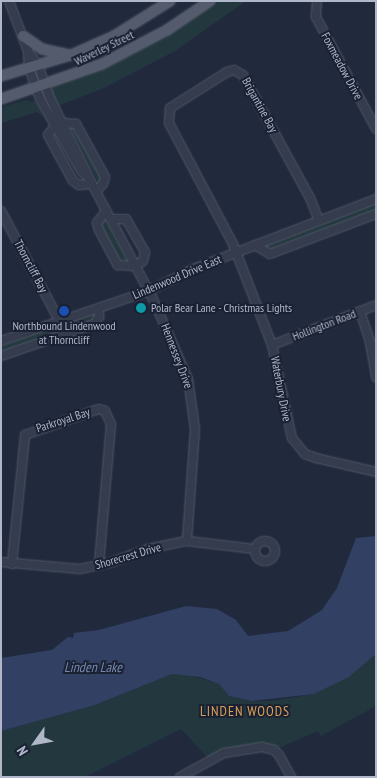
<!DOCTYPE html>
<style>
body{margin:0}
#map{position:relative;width:377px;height:778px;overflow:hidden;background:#212a3d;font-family:"PT Sans Narrow",sans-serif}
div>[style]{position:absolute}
.green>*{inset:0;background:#23383e}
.water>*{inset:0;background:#324063}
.roads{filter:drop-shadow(0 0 1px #505768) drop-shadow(0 0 1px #505768)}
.minor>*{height:8px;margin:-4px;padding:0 4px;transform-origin:4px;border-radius:4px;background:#353c4d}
.minor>.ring{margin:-4px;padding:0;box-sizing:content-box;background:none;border:8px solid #353c4d;border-radius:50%}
.major>*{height:10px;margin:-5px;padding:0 5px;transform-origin:5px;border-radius:5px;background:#535b6d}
.dots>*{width:14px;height:14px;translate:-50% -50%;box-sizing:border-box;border:2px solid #1a2132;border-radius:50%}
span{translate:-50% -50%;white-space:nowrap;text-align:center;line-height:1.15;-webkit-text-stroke:4px #1a2132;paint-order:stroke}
.street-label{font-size:12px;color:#b0b7c9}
.poi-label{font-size:12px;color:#b0b7c9}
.left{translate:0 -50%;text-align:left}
.water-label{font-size:14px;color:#7689b2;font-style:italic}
.neighbourhood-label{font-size:14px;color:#dba058;letter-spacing:1px}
.frame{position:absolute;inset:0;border:2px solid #b0b7c9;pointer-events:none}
.north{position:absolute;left:10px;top:718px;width:50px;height:50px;-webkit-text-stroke:4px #1a2132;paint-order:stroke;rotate:238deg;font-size:14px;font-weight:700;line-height:20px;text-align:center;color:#b0b7c9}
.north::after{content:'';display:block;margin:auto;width:18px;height:22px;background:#b0b7c9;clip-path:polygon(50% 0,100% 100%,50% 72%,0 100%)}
</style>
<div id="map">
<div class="green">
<i style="clip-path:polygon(210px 1px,246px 1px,175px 51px,104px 88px,55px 107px,41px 86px,77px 75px)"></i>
<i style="clip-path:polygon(27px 100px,36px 103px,43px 116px,37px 112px,1px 123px,1px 107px)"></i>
<i style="clip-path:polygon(72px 124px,102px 179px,99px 184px,69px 126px)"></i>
<i style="clip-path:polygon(376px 199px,376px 214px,270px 254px,255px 245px)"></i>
<i style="clip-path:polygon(104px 218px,105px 219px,128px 262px,120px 262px,100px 227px)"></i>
<i style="clip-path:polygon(94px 314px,94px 321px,1px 353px,1px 346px)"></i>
<i style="clip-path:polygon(376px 654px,376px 706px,321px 736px,318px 731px,274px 750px,262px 747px,210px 760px,181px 729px,85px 777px,1px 777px,1px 731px,95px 705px,172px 674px,186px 674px,219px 684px,229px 696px,252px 701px,271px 701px,314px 694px,349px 677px)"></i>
</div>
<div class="water">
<i style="clip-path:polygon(376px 536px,376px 654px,349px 677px,314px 694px,252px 701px,229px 696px,219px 684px,200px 677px,172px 674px,95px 705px,1px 731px,1px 658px,52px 650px,68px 637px,73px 638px,74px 633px,99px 630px,186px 606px,217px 609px,236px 620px,248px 636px,288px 631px,322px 610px,337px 588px,356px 538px)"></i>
</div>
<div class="roads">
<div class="minor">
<i style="left:9px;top:1px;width:53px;rotate:69.2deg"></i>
<i style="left:28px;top:51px;width:17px;rotate:87deg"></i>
<i style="left:29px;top:68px;width:33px;rotate:70deg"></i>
<i style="left:40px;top:99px;width:84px;rotate:60.1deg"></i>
<i style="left:82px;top:172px;width:8px;rotate:40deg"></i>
<i style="left:317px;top:1px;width:16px;rotate:94deg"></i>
<i style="left:316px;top:17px;width:127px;rotate:61.8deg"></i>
<i style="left:28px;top:51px;width:17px;rotate:54deg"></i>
<i style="left:38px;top:65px;width:33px;rotate:70deg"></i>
<i style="left:49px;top:96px;width:98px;rotate:64deg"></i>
<i style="left:92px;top:184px;width:130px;rotate:62.1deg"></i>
<i style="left:153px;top:299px;width:87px;rotate:66.4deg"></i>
<i style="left:188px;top:379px;width:50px;rotate:82deg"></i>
<i style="left:195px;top:429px;width:112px;rotate:94.1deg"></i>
<i style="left:63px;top:123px;width:13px;rotate:4deg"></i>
<i style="left:76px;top:124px;width:60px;rotate:61.3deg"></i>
<i style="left:105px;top:177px;width:7px;rotate:106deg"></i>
<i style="left:103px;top:184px;width:10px;rotate:135deg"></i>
<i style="left:55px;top:126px;width:11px;rotate:128deg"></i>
<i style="left:48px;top:135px;width:52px;rotate:61.5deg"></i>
<i style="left:73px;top:181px;width:7px;rotate:34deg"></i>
<i style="left:79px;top:185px;width:13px;rotate:-4deg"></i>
<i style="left:1px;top:211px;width:126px;rotate:62deg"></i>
<i style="left:106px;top:211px;width:15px;rotate:127deg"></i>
<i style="left:97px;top:223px;width:7px;rotate:74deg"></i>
<i style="left:99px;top:230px;width:40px;rotate:62deg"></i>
<i style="left:118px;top:265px;width:17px;rotate:3deg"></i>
<i style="left:135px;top:266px;width:9px;rotate:-32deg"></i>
<i style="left:143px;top:261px;width:9px;rotate:-77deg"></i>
<i style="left:145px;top:252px;width:38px;rotate:-120deg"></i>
<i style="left:126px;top:219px;width:15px;rotate:180deg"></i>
<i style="left:319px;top:221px;width:25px;rotate:-111deg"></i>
<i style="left:310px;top:198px;width:140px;rotate:-118.6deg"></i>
<i style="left:243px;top:75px;width:10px;rotate:-151deg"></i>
<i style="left:234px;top:70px;width:7px;rotate:164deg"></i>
<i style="left:227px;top:72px;width:67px;rotate:147.7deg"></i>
<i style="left:170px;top:108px;width:15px;rotate:94deg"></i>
<i style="left:169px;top:123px;width:137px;rotate:62.1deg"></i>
<i style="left:233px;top:244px;width:108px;rotate:68.9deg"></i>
<i style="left:272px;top:345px;width:95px;rotate:77.9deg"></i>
<i style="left:292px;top:438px;width:21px;rotate:51deg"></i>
<i style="left:305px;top:454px;width:12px;rotate:20deg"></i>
<i style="left:316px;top:458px;width:62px;rotate:13.1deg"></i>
<i style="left:255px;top:245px;width:17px;rotate:31deg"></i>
<i style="left:270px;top:254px;width:113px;rotate:-20.7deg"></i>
<i style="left:360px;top:311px;width:33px;rotate:72deg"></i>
<i style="left:1px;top:341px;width:156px;rotate:-18.7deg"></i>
<i style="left:149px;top:291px;width:49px;rotate:-26.6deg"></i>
<i style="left:193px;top:269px;width:196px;rotate:-20.9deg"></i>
<i style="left:272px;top:345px;width:111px;rotate:-21deg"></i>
<i style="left:376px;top:348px;width:8px;rotate:-135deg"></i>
<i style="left:370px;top:342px;width:36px;rotate:80deg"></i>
<i style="left:1px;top:356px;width:98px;rotate:-19deg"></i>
<i style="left:94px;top:324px;width:9px;rotate:-54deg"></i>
<i style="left:99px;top:317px;width:8px;rotate:-90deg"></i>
<i class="ring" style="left:255px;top:541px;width:12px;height:12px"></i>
<i style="left:1px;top:562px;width:79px;rotate:5.1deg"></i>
<i style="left:80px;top:569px;width:33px;rotate:-12deg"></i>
<i style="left:112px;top:562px;width:38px;rotate:-20deg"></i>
<i style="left:148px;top:549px;width:40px;rotate:-12deg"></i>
<i style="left:187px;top:541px;width:68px;rotate:6.7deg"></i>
<i style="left:12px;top:564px;width:130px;rotate:-84.2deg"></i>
<i style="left:25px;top:435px;width:78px;rotate:-19.4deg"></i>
<i style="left:99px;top:409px;width:6px;rotate:18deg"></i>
<i style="left:105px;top:411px;width:14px;rotate:65deg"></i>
<i style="left:111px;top:424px;width:142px;rotate:94.9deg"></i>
<i style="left:180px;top:777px;width:50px;rotate:-28.6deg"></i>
<i style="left:224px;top:753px;width:38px;rotate:-9deg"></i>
<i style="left:262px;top:747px;width:12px;rotate:14deg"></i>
<i style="left:274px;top:750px;width:7px;rotate:45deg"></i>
<i style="left:279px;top:755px;width:25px;rotate:61deg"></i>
</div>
<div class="major">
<i style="left:23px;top:36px;width:23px;rotate:34deg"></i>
<i style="left:42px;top:49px;width:29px;rotate:12deg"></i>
<i style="left:1px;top:76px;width:73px;rotate:-16.7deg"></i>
<i style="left:71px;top:55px;width:47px;rotate:-23.8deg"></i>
<i style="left:114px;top:36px;width:66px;rotate:-32deg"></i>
<i style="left:1px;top:99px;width:107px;rotate:-19.1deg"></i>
<i style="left:102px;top:64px;width:73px;rotate:-27.6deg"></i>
<i style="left:167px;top:30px;width:52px;rotate:-34deg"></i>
</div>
</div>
<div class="dots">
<i style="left:141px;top:308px;background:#0f9aa8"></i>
<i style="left:64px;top:311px;background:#1a4fb4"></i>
</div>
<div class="street-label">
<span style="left:104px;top:48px;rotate:-26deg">Waverley Street</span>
<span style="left:342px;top:66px;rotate:62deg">Foxmeadow Drive</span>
<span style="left:260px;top:105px;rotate:61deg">Brigantine Bay</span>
<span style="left:31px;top:266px;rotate:62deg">Thorncliff Bay</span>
<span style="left:177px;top:277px;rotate:-23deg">Lindenwood Drive East</span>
<span style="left:324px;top:325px;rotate:-21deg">Hollington Road</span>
<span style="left:177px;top:356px;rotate:69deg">Hennessey Drive</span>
<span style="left:281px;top:389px;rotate:79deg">Waterbury Drive</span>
<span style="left:63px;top:420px;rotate:-18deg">Parkroyal Bay</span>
<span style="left:128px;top:556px;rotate:-16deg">Shorecrest Drive</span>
</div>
<div class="poi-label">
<span class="left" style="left:151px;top:308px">Polar Bear Lane - Christmas Lights</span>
<span style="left:64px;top:333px">Northbound Lindenwood<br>at Thorncliff</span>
</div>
<div class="water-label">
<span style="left:93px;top:667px">Linden Lake</span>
</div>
<div class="neighbourhood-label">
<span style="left:245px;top:711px">LINDEN WOODS</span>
</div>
<div class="frame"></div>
<div class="north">N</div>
</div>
